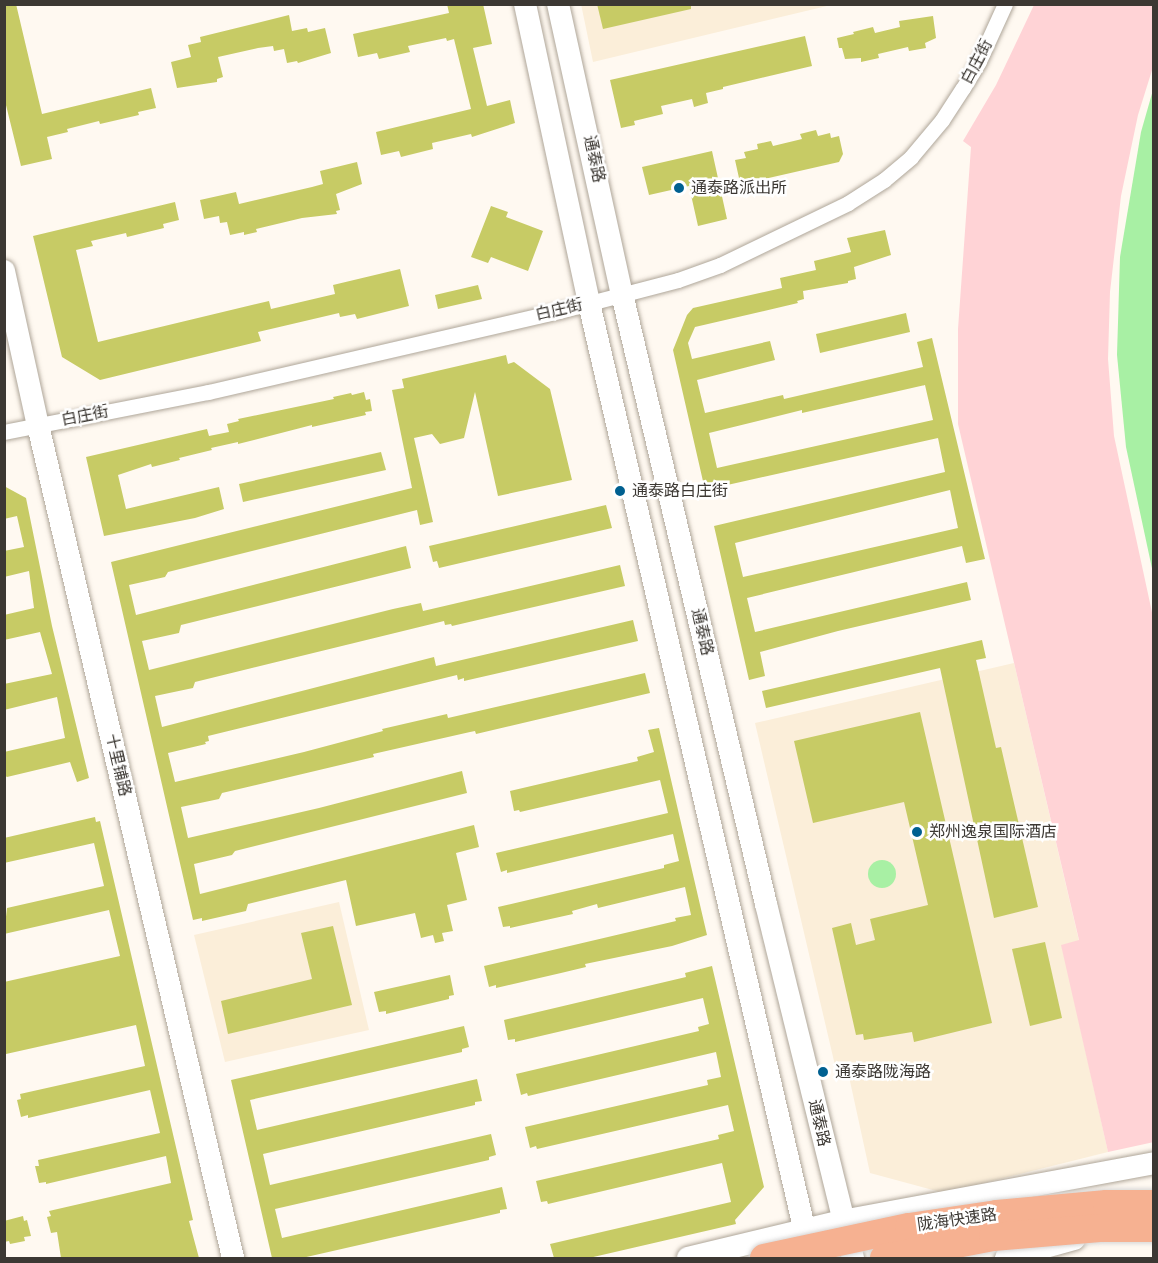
<!DOCTYPE html>
<meta charset="utf-8">
<style>
body{margin:0}
#map{position:relative;width:1158px;height:1263px;overflow:hidden;background:#fff9f1;font-family:Bitter,"Noto Sans SC",serif}
div>[style]{position:absolute}
.built>*{inset:0;background:#fbeed9}
.green>*{inset:0;background:#ffd3d6}
.water>*{inset:0;background:#a8f0a4}
.round{border-radius:50%}
.building>*{inset:0;background:#c7cb65}
.roads{filter:drop-shadow(0 0 2px #afa699) drop-shadow(0 0 2px #afa699)}
.street>*{height:15px;margin:-7.5px;padding:0 7.5px;transform-origin:7.5px;border-radius:7.5px;background:#fff}
.secondary>*{height:22px;margin:-11px;padding:0 11px;transform-origin:11px;border-radius:11px;background:#fff}
.bridges{filter:drop-shadow(0 0 2px #d8d7d6) drop-shadow(0 0 2px #d8d7d6)}
.highway-bridge>*{height:28px;margin:-14px;padding:0 14px;transform-origin:14px;border-radius:14px;background:#f6b191}
.dots>*{width:16px;height:16px;translate:-50% -50%;box-sizing:border-box;border:3px solid #fff;border-radius:50%}
span{translate:-50% -50%;white-space:nowrap;text-align:center;line-height:1.15;-webkit-text-stroke:5px #fff;paint-order:stroke}
.street-label{font-size:16px;color:#3c3833}
.poi-label{font-size:16px;color:#3c3833}
.left{translate:0 -50%;text-align:left}
.frame{position:absolute;inset:0;border:6px solid #3c3833;pointer-events:none}
</style>
<div id="map">
<div class="built">
<i style="clip-path:polygon(581px 4px,831px 5px,593px 62px)"></i>
<i style="clip-path:polygon(1014px 663px,1079px 941px,1062px 945px,1108px 1152px,944px 1193px,870px 1173px,848px 1072px,837px 1074px,755px 723px)"></i>
<i style="clip-path:polygon(339px 902px,369px 1030px,225px 1062px,194px 935px)"></i>
</div>
<div class="green">
<i style="clip-path:polygon(1034px 5px,1153px 5px,1153px 67px,1138px 115px,1121px 196px,1110px 292px,1108px 359px,1114px 436px,1153px 617px,1154px 1142px,1108px 1152px,1061px 945px,1079px 940px,958px 424px,958px 329px,971px 147px,963px 141px,996px 85px)"></i>
</div>
<div class="water">
<i style="clip-path:polygon(1153px 90px,1154px 90px,1153px 573px,1126px 447px,1117px 355px,1120px 257px,1141px 132px)"></i>
<i class="round" style="left:868px;top:860px;width:28px;height:28px"></i>
</div>
<div class="building">
<i style="clip-path:polygon(4px 4px,16px 4px,42px 114px,151px 88px,156px 108px,138px 112px,139px 115px,100px 124px,99px 121px,67px 129px,68px 132px,47px 137px,52px 159px,21px 166px,4px 97px)"></i>
<i style="clip-path:polygon(447px 4px,483px 4px,492px 44px,473px 48px,487px 106px,510px 100px,515px 123px,472px 137px,471px 134px,432px 143px,433px 149px,401px 157px,399px 151px,381px 155px,376px 132px,471px 109px,454px 39px,447px 41px,446px 38px,408px 46px,410px 52px,379px 59px,377px 53px,358px 57px,353px 34px,449px 13px)"></i>
<i style="clip-path:polygon(597px 4px,691px 4px,691px 9px,603px 29px)"></i>
<i style="clip-path:polygon(289px 15px,292px 31px,307px 28px,308px 32px,325px 28px,331px 53px,298px 63px,297px 61px,287px 63px,284px 49px,274px 51px,273px 46px,258px 48px,218px 57px,223px 77px,217px 79px,217px 82px,177px 88px,171px 62px,191px 57px,188px 45px,201px 42px,200px 37px)"></i>
<i style="clip-path:polygon(933px 16px,936px 38px,925px 43px,926px 48px,909px 51px,908px 47px,878px 54px,879px 58px,861px 62px,861px 58px,845px 59px,842px 48px,839px 48px,837px 38px,854px 34px,853px 32px,873px 27px,875px 33px,900px 27px,899px 21px)"></i>
<i style="clip-path:polygon(805px 36px,812px 66px,723px 87px,723px 89px,706px 93px,708px 103px,694px 107px,692px 99px,661px 106px,663px 114px,634px 121px,635px 125px,621px 128px,610px 80px)"></i>
<i style="clip-path:polygon(816px 130px,818px 136px,830px 133px,831px 138px,839px 136px,843px 154px,839px 162px,747px 183px,739px 178px,735px 160px,746px 158px,744px 152px,758px 149px,757px 144px,771px 141px,773px 146px,802px 139px,800px 134px)"></i>
<i style="clip-path:polygon(712px 151px,727px 219px,698px 226px,689px 186px,649px 195px,642px 167px)"></i>
<i style="clip-path:polygon(357px 162px,362px 184px,336px 194px,340px 210px,336px 211px,337px 214px,302px 218px,256px 229px,257px 232px,244px 235px,244px 232px,230px 235px,227px 222px,220px 223px,219px 216px,204px 219px,200px 200px,236px 192px,239px 204px,312px 187px,323px 184px,320px 171px)"></i>
<i style="clip-path:polygon(175px 202px,179px 220px,163px 224px,164px 228px,127px 237px,126px 233px,91px 241px,93px 246px,76px 250px,98px 342px,269px 301px,271px 309px,335px 294px,333px 285px,400px 269px,409px 306px,357px 319px,355px 314px,340px 317px,339px 313px,258px 332px,261px 341px,100px 380px,62px 357px,33px 236px)"></i>
<i style="clip-path:polygon(491px 206px,508px 212px,506px 217px,543px 231px,528px 271px,491px 257px,488px 263px,471px 257px)"></i>
<i style="clip-path:polygon(evenodd,885px 230px,891px 255px,854px 267px,856px 279px,848px 281px,848px 283px,803px 291px,804px 299px,797px 301px,798px 303px,695px 327px,688px 343px,692px 359px,770px 341px,775px 360px,697px 380px,705px 413px,783px 395px,784px 399px,923px 367px,917px 342px,932px 338px,985px 559px,966px 563px,962px 546px,747px 598px,755px 632px,967px 582px,971px 600px,838px 631px,760px 652px,765px 676px,749px 680px,714px 526px,945px 472px,938px 438px,705px 490px,673px 350px,687px 315px,693px 308px,782px 288px,780px 278px,816px 270px,814px 261px,851px 252px,847px 238px,885px 230px,925px 385px,933px 420px,717px 468px,709px 433px,802px 410px,802px 413px,925px 385px,885px 230px,950px 490px,958px 528px,743px 577px,735px 543px,950px 490px)"></i>
<i style="clip-path:polygon(478px 285px,482px 299px,438px 309px,435px 295px)"></i>
<i style="clip-path:polygon(906px 313px,910px 332px,820px 353px,816px 334px)"></i>
<i style="clip-path:polygon(506px 355px,508px 364px,514px 362px,550px 389px,572px 480px,498px 496px,475px 392px,464px 438px,440px 444px,432px 434px,414px 438px,433px 522px,420px 525px,417px 510px,168px 572px,165px 577px,129px 585px,136px 615px,406px 546px,411px 568px,181px 625px,179px 633px,142px 641px,149px 670px,393px 609px,421px 603px,423px 611px,620px 565px,625px 586px,452px 626px,451px 624px,445px 625px,444px 621px,195px 682px,193px 688px,155px 696px,162px 727px,434px 657px,436px 666px,633px 620px,638px 641px,464px 681px,464px 678px,458px 680px,457px 675px,208px 736px,209px 741px,205px 742px,206px 744px,168px 753px,175px 782px,304px 752px,383px 731px,382px 729px,447px 714px,448px 718px,645px 673px,650px 693px,476px 734px,475px 731px,470px 732px,373px 754px,374px 757px,222px 793px,219px 799px,181px 807px,188px 838px,319px 808px,462px 771px,467px 793px,235px 851px,232px 855px,194px 864px,200px 894px,474px 825px,479px 847px,456px 853px,467px 900px,447px 905px,453px 931px,442px 933px,444px 941px,435px 943px,433px 935px,421px 938px,415px 913px,356px 926px,346px 880px,248px 904px,246px 911px,202px 921px,202px 918px,193px 920px,111px 562px,412px 488px,392px 390px,404px 388px,402px 379px)"></i>
<i style="clip-path:polygon(364px 392px,366px 400px,370px 399px,372px 411px,365px 412px,366px 415px,312px 427px,312px 425px,238px 444px,238px 442px,211px 448px,212px 450px,179px 458px,180px 460px,152px 467px,151px 464px,118px 475px,126px 509px,219px 487px,224px 509px,195px 518px,104px 536px,86px 457px,207px 429px,209px 436px,229px 432px,227px 424px,239px 421px,238px 419px,334px 399px,333px 397px,351px 393px,352px 395px)"></i>
<i style="clip-path:polygon(381px 452px,386px 470px,243px 502px,239px 484px)"></i>
<i style="clip-path:polygon(4px 486px,26px 498px,52px 626px,89px 778px,77px 782px,70px 762px,7px 777px,4px 775px,4px 752px,65px 738px,57px 697px,4px 710px,4px 684px,52px 674px,40px 632px,4px 640px,4px 615px,34px 608px,29px 571px,4px 577px,4px 551px,24px 547px,17px 516px,4px 519px)"></i>
<i style="clip-path:polygon(606px 505px,612px 528px,439px 568px,437px 561px,433px 562px,429px 546px)"></i>
<i style="clip-path:polygon(982px 640px,986px 658px,976px 660px,996px 748px,1001px 747px,1038px 907px,994px 918px,940px 668px,766px 708px,762px 691px)"></i>
<i style="clip-path:polygon(920px 712px,992px 1023px,914px 1042px,912px 1032px,864px 1040px,863px 1034px,856px 1035px,832px 928px,851px 923px,856px 945px,875px 940px,870px 919px,928px 905px,904px 802px,813px 823px,794px 741px)"></i>
<i style="clip-path:polygon(659px 728px,707px 935px,672px 946px,585px 964px,586px 967px,561px 973px,496px 988px,496px 985px,489px 987px,484px 966px,676px 921px,675px 918px,691px 915px,685px 887px,598px 908px,597px 904px,572px 911px,573px 914px,510px 928px,510px 926px,503px 927px,498px 907px,664px 868px,664px 865px,679px 861px,673px 834px,507px 873px,507px 870px,501px 872px,496px 853px,668px 813px,660px 780px,520px 812px,519px 810px,514px 811px,510px 791px,638px 761px,637px 757px,654px 752px,648px 730px)"></i>
<i style="clip-path:polygon(95px 817px,96px 822px,100px 821px,193px 1220px,189px 1221px,199px 1258px,61px 1258px,57px 1232px,51px 1233px,47px 1217px,51px 1216px,49px 1211px,171px 1183px,166px 1156px,46px 1184px,46px 1182px,39px 1183px,35px 1166px,39px 1166px,38px 1160px,160px 1133px,150px 1090px,28px 1118px,28px 1115px,21px 1117px,17px 1100px,21px 1099px,20px 1094px,145px 1066px,136px 1025px,6px 1054px,4px 982px,120px 956px,109px 910px,4px 934px,7px 908px,104px 886px,94px 843px,4px 863px,4px 838px)"></i>
<i style="clip-path:polygon(333px 926px,352px 1005px,228px 1034px,221px 1001px,312px 979px,301px 933px)"></i>
<i style="clip-path:polygon(1045px 942px,1062px 1018px,1030px 1026px,1012px 949px)"></i>
<i style="clip-path:polygon(712px 966px,764px 1187px,735px 1220px,736px 1224px,589px 1258px,554px 1258px,550px 1244px,731px 1202px,722px 1163px,548px 1204px,547px 1201px,541px 1202px,536px 1181px,719px 1139px,718px 1135px,734px 1131px,728px 1105px,537px 1149px,536px 1146px,530px 1148px,525px 1127px,708px 1085px,707px 1080px,721px 1077px,716px 1052px,528px 1096px,527px 1093px,521px 1095px,516px 1074px,699px 1031px,698px 1027px,709px 1024px,703px 998px,515px 1042px,515px 1039px,508px 1040px,504px 1020px,686px 977px,685px 973px)"></i>
<i style="clip-path:polygon(450px 975px,454px 995px,449px 996px,449px 999px,386px 1014px,386px 1011px,379px 1012px,374px 992px)"></i>
<i style="clip-path:polygon(464px 1026px,469px 1047px,462px 1049px,462px 1052px,250px 1100px,257px 1130px,477px 1079px,482px 1101px,475px 1102px,475px 1105px,263px 1154px,270px 1185px,491px 1134px,496px 1155px,489px 1157px,489px 1160px,275px 1209px,282px 1238px,502px 1187px,507px 1209px,500px 1210px,500px 1213px,302px 1258px,272px 1258px,231px 1080px)"></i>
<i style="clip-path:polygon(23px 1216px,24px 1221px,27px 1220px,31px 1236px,24px 1237px,25px 1241px,10px 1244px,9px 1241px,4px 1242px,4px 1221px)"></i>
</div>
<div class="roads">
<div class="street">
<i style="left:4px;top:432px;width:208px;rotate:-11.1deg"></i>
<i style="left:208px;top:392px;width:360px;rotate:-13deg"></i>
<i style="left:559px;top:311px;width:123px;rotate:-14.6deg"></i>
<i style="left:678px;top:280px;width:45px;rotate:-19.7deg"></i>
<i style="left:720px;top:265px;width:142px;rotate:-25.8deg"></i>
<i style="left:848px;top:203px;width:43px;rotate:-32.6deg"></i>
<i style="left:884px;top:180px;width:35px;rotate:-40deg"></i>
<i style="left:911px;top:157px;width:48px;rotate:-50deg"></i>
<i style="left:942px;top:120px;width:38px;rotate:-57deg"></i>
<i style="left:963px;top:88px;width:31px;rotate:-59deg"></i>
<i style="left:979px;top:61px;width:63px;rotate:-65.5deg"></i>
</div>
<div class="secondary">
<i style="left:525px;top:4px;width:306px;rotate:77.9deg"></i>
<i style="left:589px;top:303px;width:980px;rotate:76.91deg"></i>
<i style="left:558px;top:4px;width:297px;rotate:77.6deg"></i>
<i style="left:622px;top:294px;width:627px;rotate:76.72deg"></i>
<i style="left:766px;top:904px;width:365px;rotate:76.2deg"></i>
<i style="left:4px;top:271px;width:158px;rotate:77.6deg"></i>
<i style="left:38px;top:425px;width:856px;rotate:76.82deg"></i>
<i style="left:688px;top:1258px;width:158px;rotate:-13.5deg"></i>
<i style="left:842px;top:1221px;width:317px;rotate:-10.5deg"></i>
<i style="left:1006px;top:1258px;width:71px;rotate:-15.6deg"></i>
</div>
</div>
<div class="bridges">
<div class="highway-bridge">
<i style="left:764px;top:1258px;width:148px;rotate:-12.1deg"></i>
<i style="left:909px;top:1227px;width:89px;rotate:-8.4deg"></i>
<i style="left:997px;top:1214px;width:110px;rotate:-5.2deg"></i>
<i style="left:1107px;top:1204px;width:47px"></i>
<i style="left:884px;top:1258px;width:111px;rotate:-10.9deg"></i>
<i style="left:993px;top:1237px;width:107px;rotate:-4.8deg"></i>
<i style="left:1100px;top:1228px;width:54px"></i>
</div>
</div>
<div class="dots">
<i style="left:679px;top:188px;background:#006090"></i>
<i style="left:620px;top:491px;background:#006090"></i>
<i style="left:917px;top:832px;background:#006090"></i>
<i style="left:823px;top:1072px;background:#006090"></i>
</div>
<div class="street-label">
<span style="left:977px;top:62px;rotate:-62deg">白庄街</span>
<span style="left:594px;top:159px;rotate:78deg">通泰路</span>
<span style="left:559px;top:310px;rotate:-13deg">白庄街</span>
<span style="left:85px;top:416px;rotate:-11deg">白庄街</span>
<span style="left:702px;top:632px;rotate:77deg">通泰路</span>
<span style="left:118px;top:765px;rotate:77deg">十里铺路</span>
<span style="left:819px;top:1123px;rotate:77deg">通泰路</span>
<span style="left:957px;top:1220px;rotate:-8deg">陇海快速路</span>
</div>
<div class="poi-label">
<span class="left" style="left:691px;top:188px">通泰路派出所</span>
<span class="left" style="left:632px;top:491px">通泰路白庄街</span>
<span class="left" style="left:929px;top:832px">郑州逸泉国际酒店</span>
<span class="left" style="left:835px;top:1072px">通泰路陇海路</span>
</div>
<div class="frame"></div>
</div>
